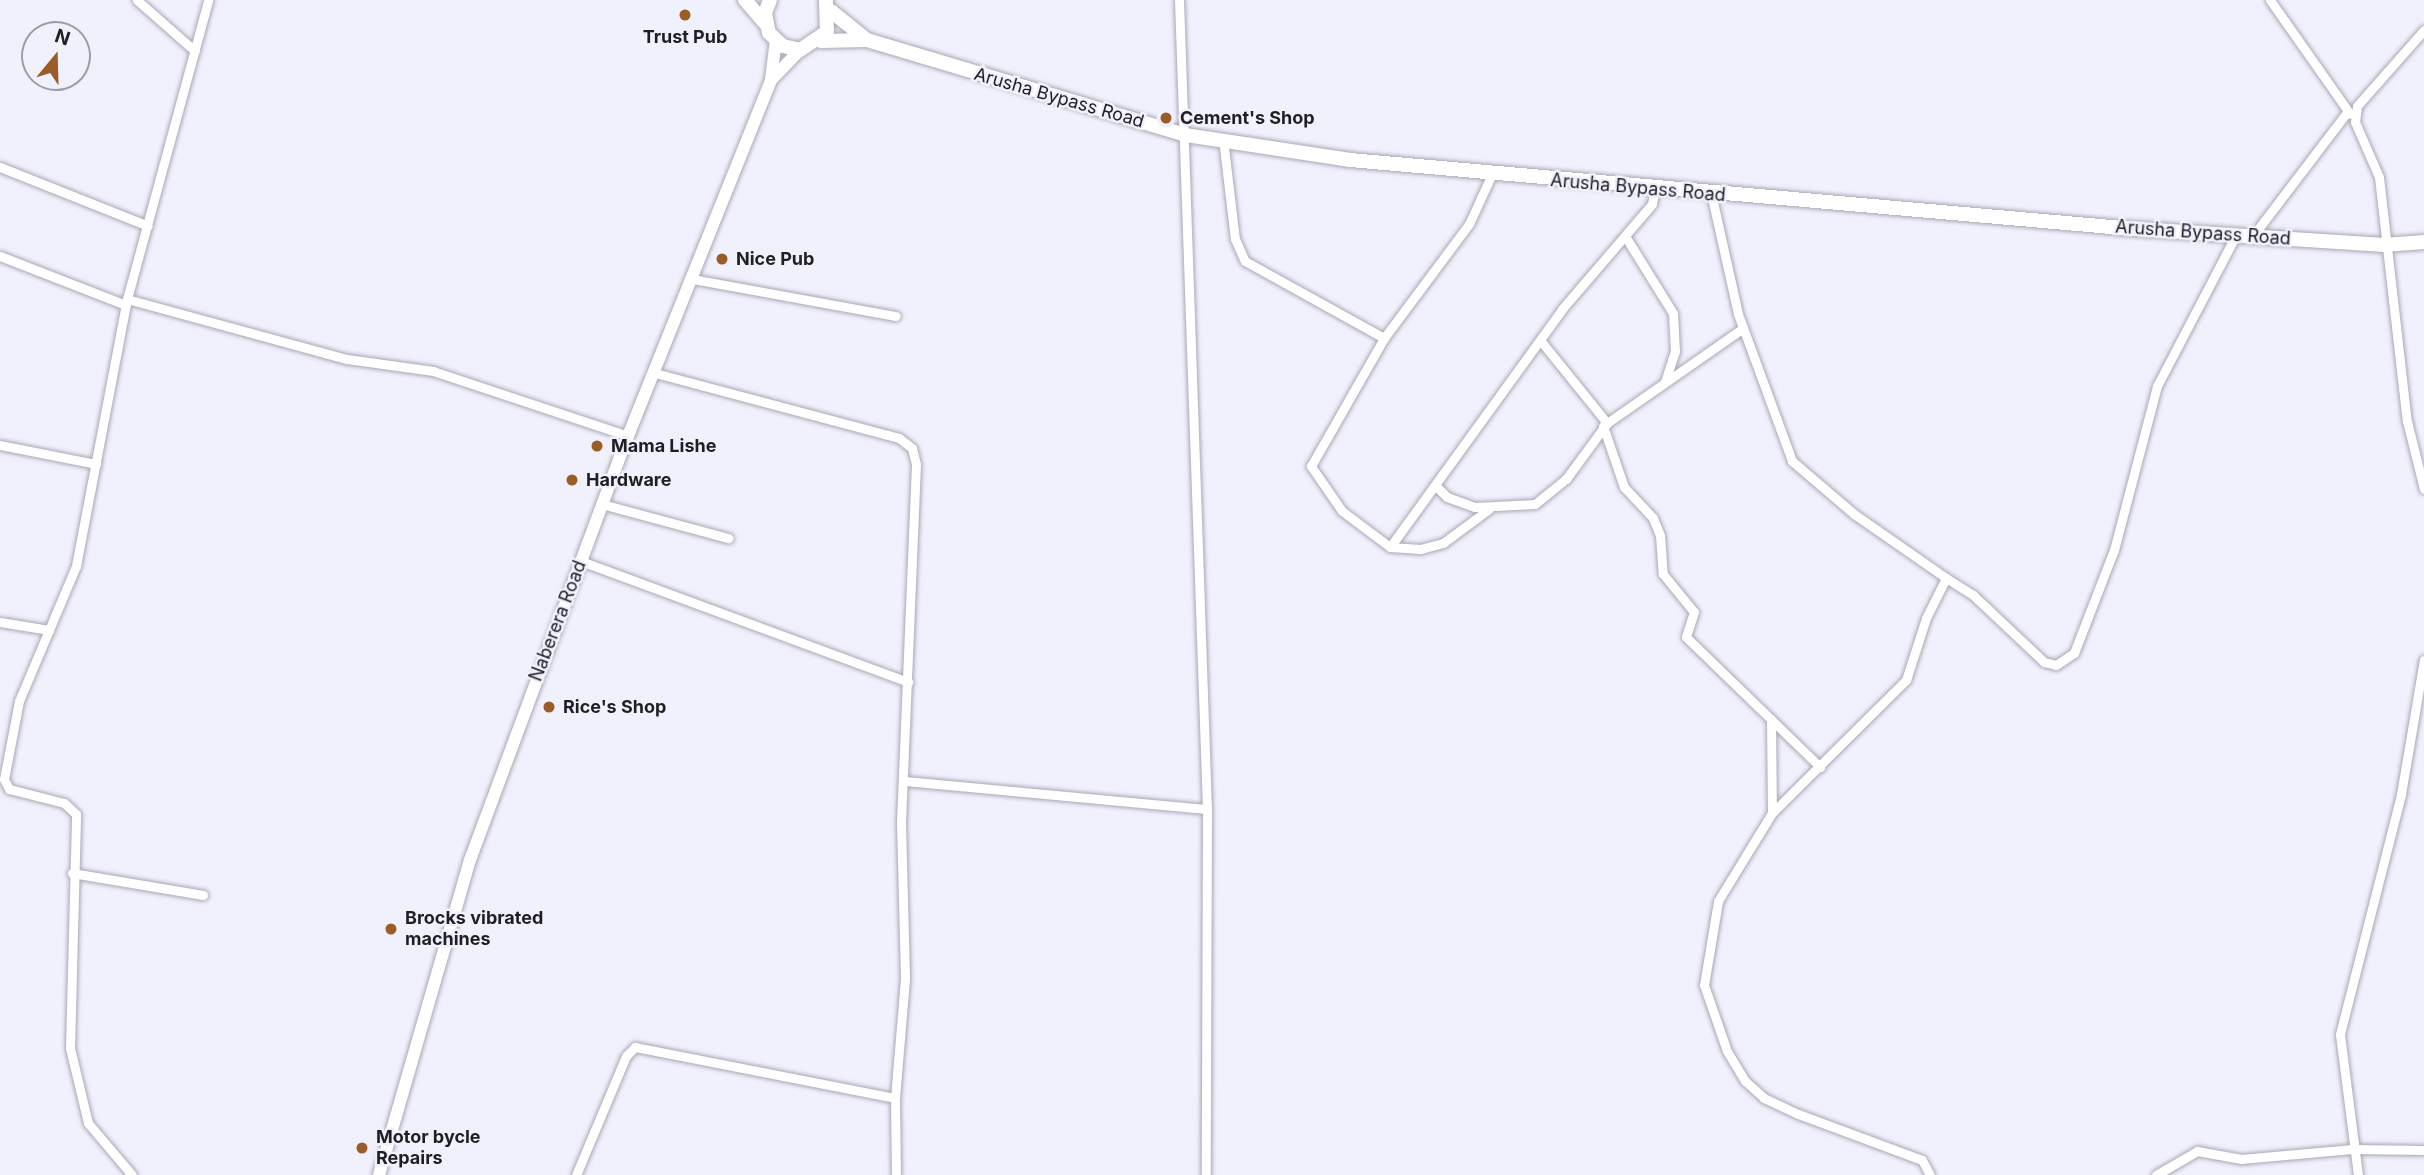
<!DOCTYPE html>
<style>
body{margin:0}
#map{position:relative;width:2424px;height:1175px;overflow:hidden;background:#f1f1fe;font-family:Inter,sans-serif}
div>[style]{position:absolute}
.roads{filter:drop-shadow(0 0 2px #a9a8b4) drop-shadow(0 0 2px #a9a8b4)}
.street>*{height:9px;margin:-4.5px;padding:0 4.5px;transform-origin:4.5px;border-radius:4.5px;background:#fff}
.secondary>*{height:12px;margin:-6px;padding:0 6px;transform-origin:6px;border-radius:6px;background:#fff}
.primary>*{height:14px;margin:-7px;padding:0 7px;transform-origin:7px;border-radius:7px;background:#fff}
.dots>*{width:19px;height:19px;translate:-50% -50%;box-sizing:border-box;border:4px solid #f1f1fe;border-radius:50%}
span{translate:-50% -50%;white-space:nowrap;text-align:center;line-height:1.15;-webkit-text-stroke:5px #f1f1fe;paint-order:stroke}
.poi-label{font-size:18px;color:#1e1e23;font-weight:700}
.left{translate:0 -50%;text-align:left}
.street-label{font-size:18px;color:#1e1e23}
.north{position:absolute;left:21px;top:21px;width:70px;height:70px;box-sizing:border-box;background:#f1f1fe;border:2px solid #9d9da6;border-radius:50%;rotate:19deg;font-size:19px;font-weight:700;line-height:28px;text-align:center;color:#1e1e23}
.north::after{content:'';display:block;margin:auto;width:24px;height:32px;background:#9c5c26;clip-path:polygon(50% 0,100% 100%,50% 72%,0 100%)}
</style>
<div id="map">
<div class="roads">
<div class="street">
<i style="left:137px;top:0;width:77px;rotate:41.3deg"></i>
<i style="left:1179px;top:0;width:809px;rotate:88.02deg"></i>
<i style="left:1207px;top:809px;width:366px;rotate:90.2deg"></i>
<i style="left:2270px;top:0;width:139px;rotate:54.9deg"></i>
<i style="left:2424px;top:30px;width:101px;rotate:131.4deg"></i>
<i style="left:2357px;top:106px;width:16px;rotate:97deg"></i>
<i style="left:2355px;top:122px;width:60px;rotate:66.4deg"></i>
<i style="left:2379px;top:177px;width:246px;rotate:83.5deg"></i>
<i style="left:2407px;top:421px;width:70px;rotate:76deg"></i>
<i style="left:1223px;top:139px;width:101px;rotate:83.2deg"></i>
<i style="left:1235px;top:239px;width:24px;rotate:66deg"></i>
<i style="left:1245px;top:261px;width:159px;rotate:29deg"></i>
<i style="left:0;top:167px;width:159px;rotate:21.7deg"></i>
<i style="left:1711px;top:193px;width:124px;rotate:77.4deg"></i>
<i style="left:1738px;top:314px;width:157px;rotate:69.8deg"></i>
<i style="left:1792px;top:461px;width:82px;rotate:40.5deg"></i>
<i style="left:1854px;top:514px;width:112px;rotate:34.8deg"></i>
<i style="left:1625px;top:236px;width:91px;rotate:58.1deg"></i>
<i style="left:1673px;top:313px;width:38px;rotate:87deg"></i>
<i style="left:1675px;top:351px;width:33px;rotate:108deg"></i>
<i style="left:2252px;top:237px;width:158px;rotate:-52.7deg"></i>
<i style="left:0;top:256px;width:135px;rotate:21.3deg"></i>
<i style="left:692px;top:279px;width:207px;rotate:10.3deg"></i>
<i style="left:127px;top:299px;width:228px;rotate:15.3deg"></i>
<i style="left:347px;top:359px;width:87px;rotate:7.9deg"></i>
<i style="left:433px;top:371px;width:206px;rotate:18.4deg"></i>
<i style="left:1540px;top:340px;width:107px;rotate:51.1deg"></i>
<i style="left:655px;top:373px;width:253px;rotate:14.9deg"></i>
<i style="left:899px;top:438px;width:16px;rotate:38deg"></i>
<i style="left:912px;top:448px;width:16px;rotate:76deg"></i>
<i style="left:916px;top:464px;width:359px;rotate:92.4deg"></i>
<i style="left:901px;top:823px;width:156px;rotate:88.5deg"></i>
<i style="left:905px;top:979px;width:119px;rotate:94.8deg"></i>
<i style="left:895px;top:1098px;width:77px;rotate:89.3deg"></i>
<i style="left:1603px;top:426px;width:65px;rotate:71deg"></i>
<i style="left:1624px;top:487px;width:42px;rotate:46.9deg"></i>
<i style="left:1653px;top:518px;width:18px;rotate:68deg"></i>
<i style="left:1660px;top:535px;width:39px;rotate:86deg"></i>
<i style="left:1663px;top:574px;width:49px;rotate:50.8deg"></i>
<i style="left:1694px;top:612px;width:26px;rotate:108deg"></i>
<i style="left:1686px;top:637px;width:187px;rotate:44.1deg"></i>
<i style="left:0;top:445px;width:98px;rotate:11.2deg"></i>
<i style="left:1435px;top:485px;width:17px;rotate:45deg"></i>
<i style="left:1447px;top:497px;width:30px;rotate:20deg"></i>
<i style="left:1475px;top:507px;width:60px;rotate:-2.9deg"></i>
<i style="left:1535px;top:504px;width:40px;rotate:-39deg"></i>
<i style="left:1566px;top:479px;width:69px;rotate:-53.8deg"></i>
<i style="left:1607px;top:423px;width:166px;rotate:-34.9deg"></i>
<i style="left:602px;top:504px;width:131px;rotate:15.1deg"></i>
<i style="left:1489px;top:509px;width:57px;rotate:143.5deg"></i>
<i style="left:1443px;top:543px;width:24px;rotate:165deg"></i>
<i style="left:1420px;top:549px;width:30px;rotate:-176deg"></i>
<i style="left:1390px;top:547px;width:60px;rotate:-143.1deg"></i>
<i style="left:1342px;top:511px;width:55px;rotate:-124.6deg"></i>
<i style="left:1311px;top:466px;width:147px;rotate:-60.3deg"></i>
<i style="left:1384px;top:338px;width:142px;rotate:-53.3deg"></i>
<i style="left:1469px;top:224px;width:53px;rotate:-65.4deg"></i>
<i style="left:1390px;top:547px;width:294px;rotate:-54.1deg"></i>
<i style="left:1562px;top:309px;width:138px;rotate:-49.4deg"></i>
<i style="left:1652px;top:204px;width:15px;rotate:-79deg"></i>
<i style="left:581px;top:561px;width:349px;rotate:20.3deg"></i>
<i style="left:0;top:622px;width:50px;rotate:9.3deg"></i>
<i style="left:1771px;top:719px;width:94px;rotate:89.4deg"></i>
<i style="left:904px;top:781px;width:304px;rotate:5.3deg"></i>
<i style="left:72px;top:873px;width:133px;rotate:9.5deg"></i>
<i style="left:132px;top:1175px;width:68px;rotate:-130.2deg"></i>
<i style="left:88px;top:1123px;width:77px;rotate:-103.5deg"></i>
<i style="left:70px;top:1048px;width:234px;rotate:-88.5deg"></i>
<i style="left:76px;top:814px;width:16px;rotate:-137deg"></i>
<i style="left:64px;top:803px;width:57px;rotate:-165.7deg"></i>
<i style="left:9px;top:789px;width:11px;rotate:-117deg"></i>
<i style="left:4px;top:779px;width:79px;rotate:-79.1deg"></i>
<i style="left:19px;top:701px;width:147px;rotate:-67.1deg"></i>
<i style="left:76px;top:566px;width:272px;rotate:-79.2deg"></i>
<i style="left:127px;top:299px;width:310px;rotate:-74.8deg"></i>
<i style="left:576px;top:1175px;width:129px;rotate:-67.2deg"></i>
<i style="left:626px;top:1056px;width:13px;rotate:-45deg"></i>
<i style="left:635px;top:1047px;width:265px;rotate:11.1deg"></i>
<i style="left:1930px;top:1175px;width:17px;rotate:-118deg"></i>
<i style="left:1922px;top:1160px;width:132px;rotate:-159.6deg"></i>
<i style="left:1798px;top:1114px;width:38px;rotate:-155deg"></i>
<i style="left:1764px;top:1098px;width:25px;rotate:-138deg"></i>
<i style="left:1745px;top:1081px;width:35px;rotate:-121deg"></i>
<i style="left:1727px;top:1051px;width:70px;rotate:-109.2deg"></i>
<i style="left:1704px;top:985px;width:85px;rotate:-80.5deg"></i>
<i style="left:1718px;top:901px;width:103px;rotate:-58.5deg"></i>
<i style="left:1772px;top:813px;width:189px;rotate:-44.8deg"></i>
<i style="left:1906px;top:680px;width:65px;rotate:-72.1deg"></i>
<i style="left:1926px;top:618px;width:45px;rotate:-63.4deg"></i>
<i style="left:1946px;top:578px;width:32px;rotate:32deg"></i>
<i style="left:1973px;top:595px;width:98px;rotate:43.3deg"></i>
<i style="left:2044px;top:662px;width:12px;rotate:14deg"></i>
<i style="left:2056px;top:665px;width:22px;rotate:-34deg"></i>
<i style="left:2074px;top:653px;width:110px;rotate:-68.8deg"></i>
<i style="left:2114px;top:550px;width:170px;rotate:-75.3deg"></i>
<i style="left:2157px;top:386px;width:170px;rotate:-62.4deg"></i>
<i style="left:2156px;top:1175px;width:48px;rotate:-30.3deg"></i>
<i style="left:2197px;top:1151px;width:45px;rotate:10.3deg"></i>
<i style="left:2241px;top:1159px;width:112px;rotate:-5.1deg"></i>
<i style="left:2353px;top:1149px;width:71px;rotate:0.8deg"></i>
<i style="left:2358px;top:1175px;width:142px;rotate:-97.3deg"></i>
<i style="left:2340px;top:1034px;width:248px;rotate:-75.7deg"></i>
<i style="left:2401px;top:794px;width:136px;rotate:-80.3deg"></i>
</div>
<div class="secondary">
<i style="left:771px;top:80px;width:42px;rotate:-46deg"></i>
<i style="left:379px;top:1175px;width:328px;rotate:-73.9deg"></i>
<i style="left:470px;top:860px;width:452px;rotate:-69.6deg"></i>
<i style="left:628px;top:436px;width:384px;rotate:-68.1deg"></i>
<i style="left:771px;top:80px;width:39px;rotate:-83deg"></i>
</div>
<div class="primary">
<i style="left:745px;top:0;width:32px;rotate:49deg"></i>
<i style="left:770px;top:0;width:14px;rotate:111deg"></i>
<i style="left:765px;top:13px;width:20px;rotate:79deg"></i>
<i style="left:769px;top:33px;width:19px;rotate:43deg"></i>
<i style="left:783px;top:46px;width:17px;rotate:13deg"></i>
<i style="left:800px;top:50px;width:32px;rotate:-34deg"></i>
<i style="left:827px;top:32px;width:32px;rotate:-92deg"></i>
<i style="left:831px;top:11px;width:46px;rotate:38.9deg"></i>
<i style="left:821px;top:41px;width:46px;rotate:-1.2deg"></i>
<i style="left:867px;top:40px;width:332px;rotate:16.6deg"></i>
<i style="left:1185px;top:135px;width:167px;rotate:8.6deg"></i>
<i style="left:1350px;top:160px;width:775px;rotate:5.03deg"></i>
<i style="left:2122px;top:228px;width:263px;rotate:3.7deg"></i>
<i style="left:2384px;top:245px;width:40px;rotate:-4.3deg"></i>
</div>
</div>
<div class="dots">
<i style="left:685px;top:15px;background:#9c5c26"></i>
<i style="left:1166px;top:118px;background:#9c5c26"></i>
<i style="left:722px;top:259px;background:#9c5c26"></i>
<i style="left:597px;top:446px;background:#9c5c26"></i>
<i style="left:572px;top:480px;background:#9c5c26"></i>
<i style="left:549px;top:707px;background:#9c5c26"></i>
<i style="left:391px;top:929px;background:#9c5c26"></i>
<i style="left:362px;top:1148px;background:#9c5c26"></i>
</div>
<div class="poi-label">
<span style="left:685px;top:37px">Trust Pub</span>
<span class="left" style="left:1180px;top:118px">Cement's Shop</span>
<span class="left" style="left:736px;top:259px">Nice Pub</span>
<span class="left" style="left:611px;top:446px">Mama Lishe</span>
<span class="left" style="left:586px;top:480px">Hardware</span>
<span class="left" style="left:563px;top:707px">Rice's Shop</span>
<span class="left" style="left:405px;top:929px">Brocks vibrated<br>machines</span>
<span class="left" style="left:376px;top:1148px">Motor bycle<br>Repairs</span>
</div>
<div class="street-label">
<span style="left:1059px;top:98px;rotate:16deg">Arusha Bypass Road</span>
<span style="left:1638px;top:188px;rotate:5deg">Arusha Bypass Road</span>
<span style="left:2203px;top:233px;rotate:4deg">Arusha Bypass Road</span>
<span style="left:558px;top:621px;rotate:-69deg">Naberera Road</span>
</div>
<div class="north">N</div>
</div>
